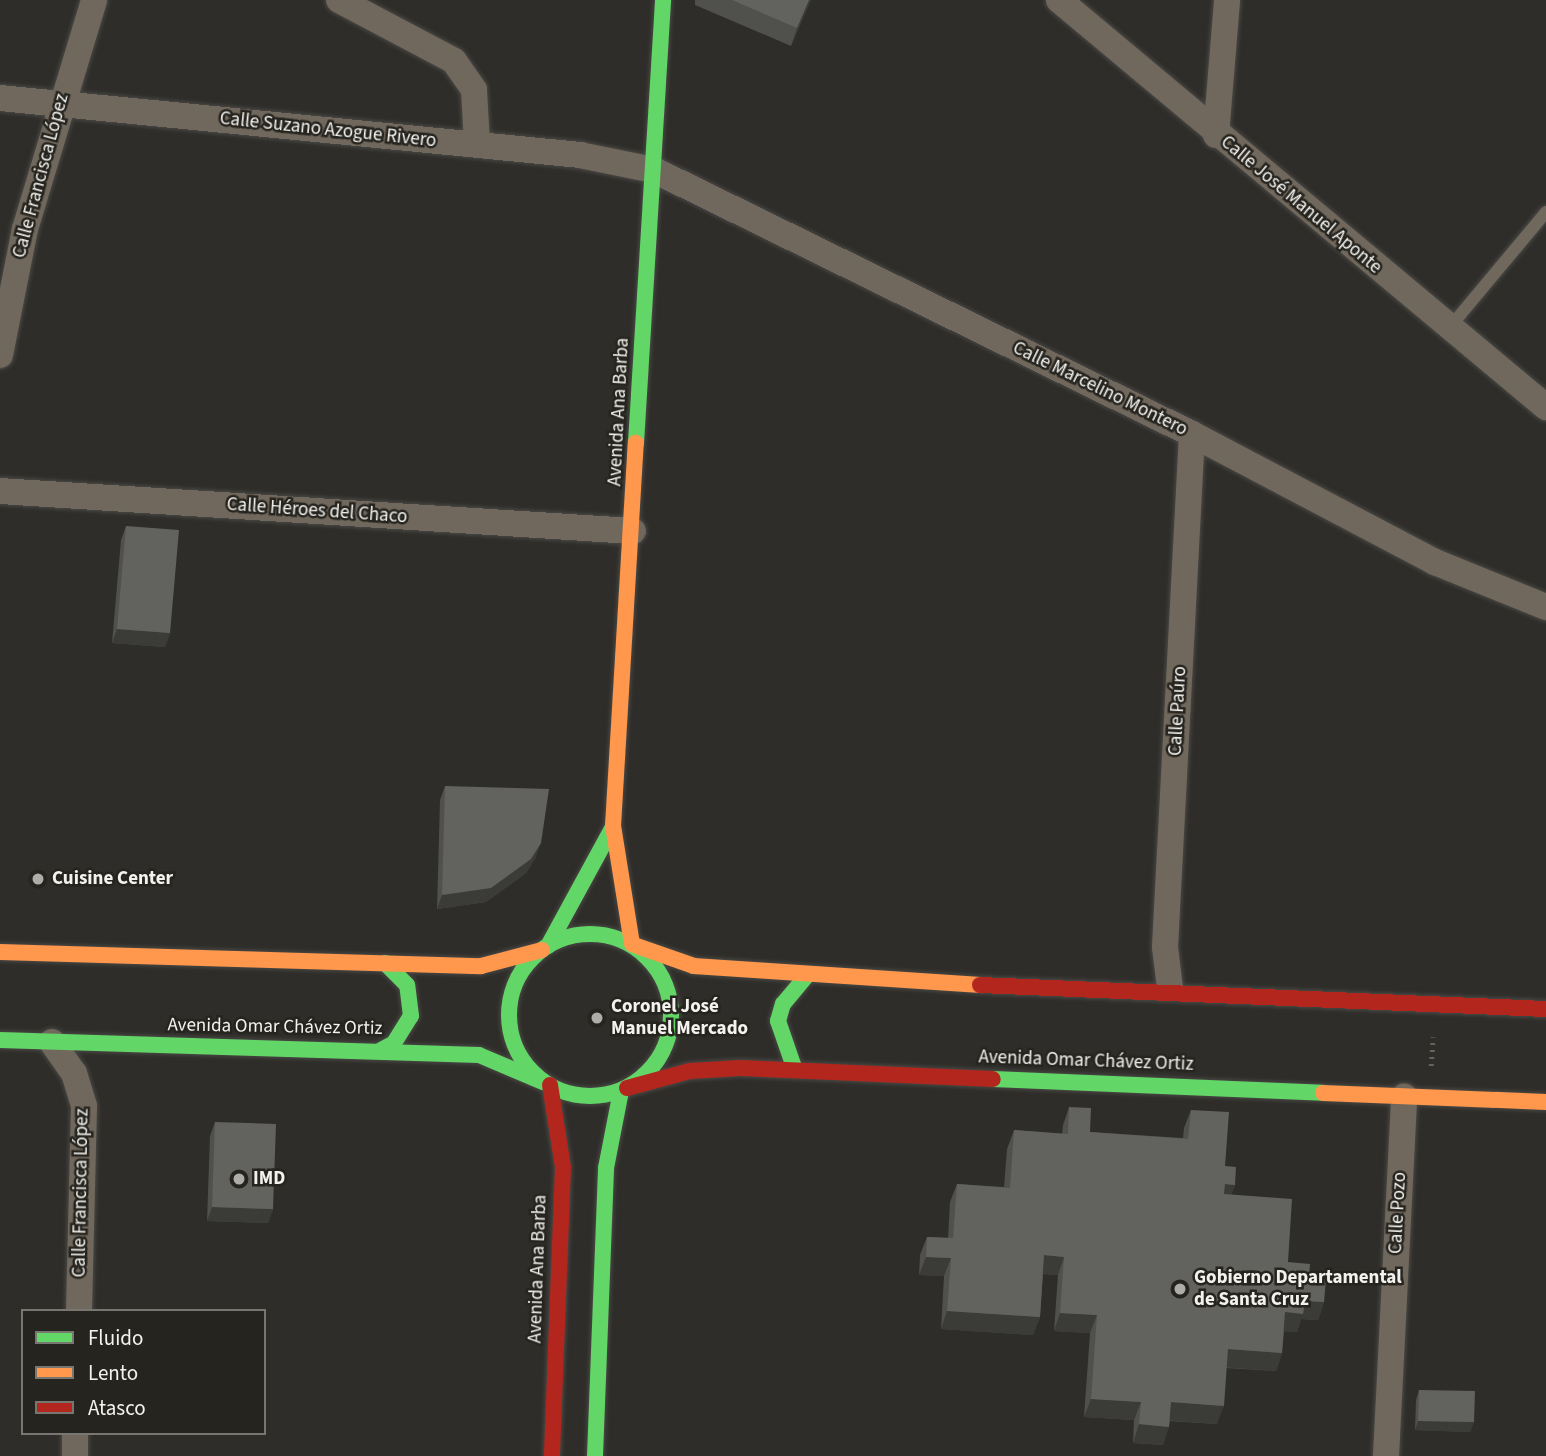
<!DOCTYPE html>
<meta charset="utf-8">
<style>
body{margin:0}
#map{position:relative;width:1546px;height:1456px;overflow:hidden;background:#2e2d29;font-family:"Source Sans 3",sans-serif}
div>[style]{position:absolute}
.path>*{height:4.5px;margin-top:-2.25px;transform-origin:0;background:repeating-linear-gradient(90deg,#67625b 0 2px,transparent 0 7px)}
.roads{filter:drop-shadow(0 0 2px #494845) drop-shadow(0 0 2px #494845)}
.lane>*{height:12px;margin:-6px;padding:0 6px;transform-origin:6px;border-radius:6px;background:#71685d}
.street>*{height:26px;margin:-13px;padding:0 13px;transform-origin:13px;border-radius:13px;background:#71685d}
.fast>*{height:16px;margin:-8px;padding:0 8px;transform-origin:8px;border-radius:8px;background:#63d668}
.fast>.ring{margin:-8px;padding:0;box-sizing:content-box;background:none;border:16px solid #63d668;border-radius:50%}
.slow>*{height:16px;margin:-8px;padding:0 8px;transform-origin:8px;border-radius:8px;background:#ff974d}
.jam>*{height:16px;margin:-8px;padding:0 8px;transform-origin:8px;border-radius:8px;background:#b3261e}
.wall>*{inset:0;background:#50504c}
.shaded-wall>*{inset:0;background:#3b3b37}
.building>*{inset:0;background:#62625e}
.dots>*{width:19px;height:19px;translate:-50% -50%;box-sizing:border-box;border:4px solid #26241e;border-radius:50%}
span{translate:-50% -50%;white-space:nowrap;text-align:center;line-height:1.15;-webkit-text-stroke:5px #26241e;paint-order:stroke}
.street-label{font-size:19px;color:#f4f2ee}
.poi-label{font-size:19px;color:#f4f2ee;font-weight:700}
.left{translate:0 -50%;text-align:left}
.legend{position:absolute;left:21px;top:1309px;width:245px;height:126px;box-sizing:border-box;background:#26241e;border:2px solid #787671;margin:0;padding:9px 12px;list-style:none;font-size:21px;color:#f4f2ee}
.legend li{display:flex;align-items:center;gap:14px;height:35px}
.legend b{width:35px;border:2px solid #787671}
</style>
<div id="map">
<div class="path">
<i style="left:1431px;top:1066px;width:29px;rotate:-86deg"></i>
</div>
<div class="roads">
<div class="lane">
<i style="left:1450px;top:327px;width:150px;rotate:-50.1deg"></i>
</div>
<div class="street">
<i style="left:339px;top:0;width:130px;rotate:27.9deg"></i>
<i style="left:454px;top:61px;width:35px;rotate:55deg"></i>
<i style="left:474px;top:90px;width:54px;rotate:86.8deg"></i>
<i style="left:1059px;top:0;width:635px;rotate:39.89deg"></i>
<i style="left:0;top:98px;width:583px;rotate:5.61deg"></i>
<i style="left:580px;top:155px;width:76px;rotate:11.5deg"></i>
<i style="left:654px;top:170px;width:599px;rotate:26.14deg"></i>
<i style="left:1192px;top:434px;width:275px;rotate:27.8deg"></i>
<i style="left:1435px;top:562px;width:120px;rotate:22.1deg"></i>
<i style="left:1216px;top:135px;width:135px;rotate:-85.3deg"></i>
<i style="left:0;top:355px;width:128px;rotate:-78.8deg"></i>
<i style="left:25px;top:229px;width:239px;rotate:-73.2deg"></i>
<i style="left:0;top:491px;width:634px;rotate:3.62deg"></i>
<i style="left:1170px;top:988px;width:41px;rotate:-97deg"></i>
<i style="left:1165px;top:947px;width:514px;rotate:-86.99deg"></i>
<i style="left:52px;top:1042px;width:38px;rotate:55deg"></i>
<i style="left:74px;top:1073px;width:34px;rotate:73deg"></i>
<i style="left:84px;top:1106px;width:205px;rotate:91.4deg"></i>
<i style="left:75px;top:1456px;width:23px;rotate:-90deg"></i>
<i style="left:1386px;top:1456px;width:360px;rotate:-87.1deg"></i>
</div>
<div class="fast">
<i style="left:636px;top:443px;width:444px;rotate:-86.5deg"></i>
<i class="ring" style="left:509px;top:934px;width:146px;height:146px"></i>
<i style="left:548px;top:946px;width:136px;rotate:-61.4deg"></i>
<i style="left:0;top:1040px;width:479px;rotate:1.8deg"></i>
<i style="left:479px;top:1055px;width:69px;rotate:22.9deg"></i>
<i style="left:381px;top:1050px;width:15px;rotate:-28deg"></i>
<i style="left:394px;top:1043px;width:32px;rotate:-58deg"></i>
<i style="left:411px;top:1016px;width:31px;rotate:-97deg"></i>
<i style="left:407px;top:985px;width:31px;rotate:-135deg"></i>
<i style="left:795px;top:1070px;width:52px;rotate:-109.1deg"></i>
<i style="left:778px;top:1021px;width:18px;rotate:-74deg"></i>
<i style="left:783px;top:1004px;width:35px;rotate:-50deg"></i>
<i style="left:993px;top:1079px;width:330px;rotate:2.4deg"></i>
<i style="left:595px;top:1456px;width:288px;rotate:-87.8deg"></i>
<i style="left:606px;top:1168px;width:78px;rotate:-79deg"></i>
</div>
<div class="slow">
<i style="left:632px;top:944px;width:120px;rotate:-99.1deg"></i>
<i style="left:613px;top:826px;width:384px;rotate:-86.6deg"></i>
<i style="left:637px;top:946px;width:60px;rotate:19.3deg"></i>
<i style="left:694px;top:966px;width:287px;rotate:3.8deg"></i>
<i style="left:0;top:952px;width:481px;rotate:1.7deg"></i>
<i style="left:481px;top:966px;width:63px;rotate:-14.7deg"></i>
<i style="left:1323px;top:1093px;width:223px;rotate:2.3deg"></i>
</div>
<div class="jam">
<i style="left:980px;top:985px;width:567px;rotate:2.43deg"></i>
<i style="left:550px;top:1085px;width:83px;rotate:81deg"></i>
<i style="left:563px;top:1167px;width:289px;rotate:92.2deg"></i>
<i style="left:627px;top:1088px;width:65px;rotate:-15.1deg"></i>
<i style="left:690px;top:1071px;width:50px;rotate:-3.4deg"></i>
<i style="left:740px;top:1068px;width:253px;rotate:2.5deg"></i>
</div>
</div>
<div class="wall">
<i style="clip-path:polygon(695px 0,811px 0,791px 46px,695px 5px)"></i>
<i style="clip-path:polygon(126px 526px,170px 633px,165px 647px,112px 643px,121px 540px)"></i>
<i style="clip-path:polygon(445px 786px,536px 857px,526px 873px,486px 902px,437px 909px,440px 800px)"></i>
<i style="clip-path:polygon(1069px 1107px,1090px 1132px,1183px 1138px,1184px 1128px,1191px 1110px,1225px 1166px,1235px 1185px,1231px 1195px,1288px 1262px,1309px 1278px,1324px 1302px,1318px 1320px,1301px 1319px,1297px 1332px,1284px 1331px,1282px 1353px,1276px 1371px,1226px 1368px,1217px 1424px,1170px 1421px,1163px 1445px,1133px 1443px,1134px 1420px,1084px 1417px,1090px 1333px,1054px 1331px,1058px 1275px,1043px 1274px,1040px 1317px,1033px 1335px,941px 1329px,944px 1276px,919px 1275px,920px 1255px,927px 1237px,948px 1238px,950px 1202px,957px 1184px,1004px 1187px,1007px 1149px,1014px 1130px,1062px 1134px,1063px 1125px)"></i>
<i style="clip-path:polygon(215px 1122px,273px 1209px,268px 1223px,207px 1221px,210px 1136px)"></i>
<i style="clip-path:polygon(1419px 1390px,1474px 1422px,1470px 1432px,1415px 1430px,1416px 1400px)"></i>
</div>
<div class="shaded-wall">
<i style="clip-path:polygon(809px 0,811px 0,791px 46px,797px 28px)"></i>
<i style="clip-path:polygon(117px 629px,170px 633px,165px 647px,112px 643px)"></i>
<i style="clip-path:polygon(541px 843px,536px 857px,526px 873px,486px 902px,437px 909px,442px 895px)"></i>
<i style="clip-path:polygon(1225px 1184px,1235px 1185px,1228px 1203px,1218px 1202px)"></i>
<i style="clip-path:polygon(212px 1207px,273px 1209px,268px 1223px,207px 1221px)"></i>
<i style="clip-path:polygon(1044px 1255px,1064px 1257px,1058px 1275px,1037px 1273px)"></i>
<i style="clip-path:polygon(926px 1257px,951px 1258px,944px 1276px,919px 1275px)"></i>
<i style="clip-path:polygon(1305px 1301px,1324px 1302px,1318px 1320px,1301px 1319px,1297px 1332px,1279px 1331px,1285px 1312px)"></i>
<i style="clip-path:polygon(947px 1311px,1040px 1317px,1033px 1335px,941px 1329px)"></i>
<i style="clip-path:polygon(1060px 1313px,1097px 1315px,1090px 1333px,1054px 1331px)"></i>
<i style="clip-path:polygon(1228px 1349px,1282px 1353px,1276px 1371px,1221px 1367px)"></i>
<i style="clip-path:polygon(1091px 1399px,1141px 1402px,1134px 1420px,1084px 1417px)"></i>
<i style="clip-path:polygon(1171px 1402px,1224px 1406px,1217px 1424px,1164px 1420px)"></i>
<i style="clip-path:polygon(1418px 1421px,1474px 1422px,1470px 1432px,1415px 1430px)"></i>
<i style="clip-path:polygon(1139px 1424px,1169px 1427px,1163px 1445px,1133px 1443px)"></i>
</div>
<div class="building">
<i style="clip-path:polygon(732px 0,809px 0,797px 28px)"></i>
<i style="clip-path:polygon(126px 526px,179px 530px,170px 633px,117px 629px)"></i>
<i style="clip-path:polygon(445px 786px,549px 789px,541px 843px,531px 859px,491px 888px,442px 895px)"></i>
<i style="clip-path:polygon(1069px 1107px,1091px 1108px,1090px 1132px,1188px 1139px,1191px 1110px,1229px 1112px,1225px 1166px,1236px 1167px,1235px 1185px,1225px 1184px,1224px 1194px,1292px 1199px,1288px 1262px,1310px 1264px,1309px 1278px,1326px 1279px,1324px 1302px,1305px 1301px,1303px 1314px,1285px 1312px,1282px 1353px,1228px 1349px,1224px 1406px,1171px 1402px,1169px 1427px,1139px 1424px,1141px 1402px,1091px 1399px,1097px 1315px,1060px 1313px,1064px 1257px,1044px 1255px,1040px 1317px,947px 1311px,951px 1258px,926px 1257px,927px 1237px,953px 1238px,957px 1184px,1010px 1188px,1014px 1130px,1068px 1134px)"></i>
<i style="clip-path:polygon(215px 1122px,276px 1124px,273px 1209px,212px 1207px)"></i>
<i style="clip-path:polygon(1419px 1390px,1475px 1391px,1474px 1422px,1418px 1421px)"></i>
</div>
<div class="dots">
<i style="left:38px;top:879px;background:#afada9"></i>
<i style="left:597px;top:1018px;background:#afada9"></i>
<i style="left:239px;top:1179px;background:#afada9"></i>
<i style="left:1180px;top:1289px;background:#afada9"></i>
</div>
<div class="street-label">
<span style="left:328px;top:130px;rotate:6deg">Calle Suzano Azogue Rivero</span>
<span style="left:41px;top:176px;rotate:-75deg">Calle Francisca López</span>
<span style="left:1301px;top:205px;rotate:40deg">Calle José Manuel Aponte</span>
<span style="left:1100px;top:389px;rotate:26deg">Calle Marcelino Montero</span>
<span style="left:619px;top:412px;rotate:-87deg">Avenida Ana Barba</span>
<span style="left:317px;top:511px;rotate:4deg">Calle Héroes del Chaco</span>
<span style="left:1178px;top:711px;rotate:-87deg">Calle Paúro</span>
<span style="left:275px;top:1027px;rotate:1deg">Avenida Omar Chávez Ortiz</span>
<span style="left:1086px;top:1061px;rotate:2deg">Avenida Omar Chávez Ortiz</span>
<span style="left:81px;top:1193px;rotate:-89deg">Calle Francisca López</span>
<span style="left:1398px;top:1213px;rotate:-87deg">Calle Pozo</span>
<span style="left:538px;top:1269px;rotate:-88deg">Avenida Ana Barba</span>
</div>
<div class="poi-label">
<span class="left" style="left:52px;top:879px">Cuisine Center</span>
<span class="left" style="left:611px;top:1018px">Coronel José<br>Manuel Mercado</span>
<span class="left" style="left:253px;top:1179px">IMD</span>
<span class="left" style="left:1194px;top:1289px">Gobierno Departamental<br>de Santa Cruz</span>
</div>
<ul class="legend">
<li><b style="height:9px;background:#63d668"></b>Fluido</li>
<li><b style="height:9px;background:#ff974d"></b>Lento</li>
<li><b style="height:9px;background:#b3261e"></b>Atasco</li>
</ul>
</div>
